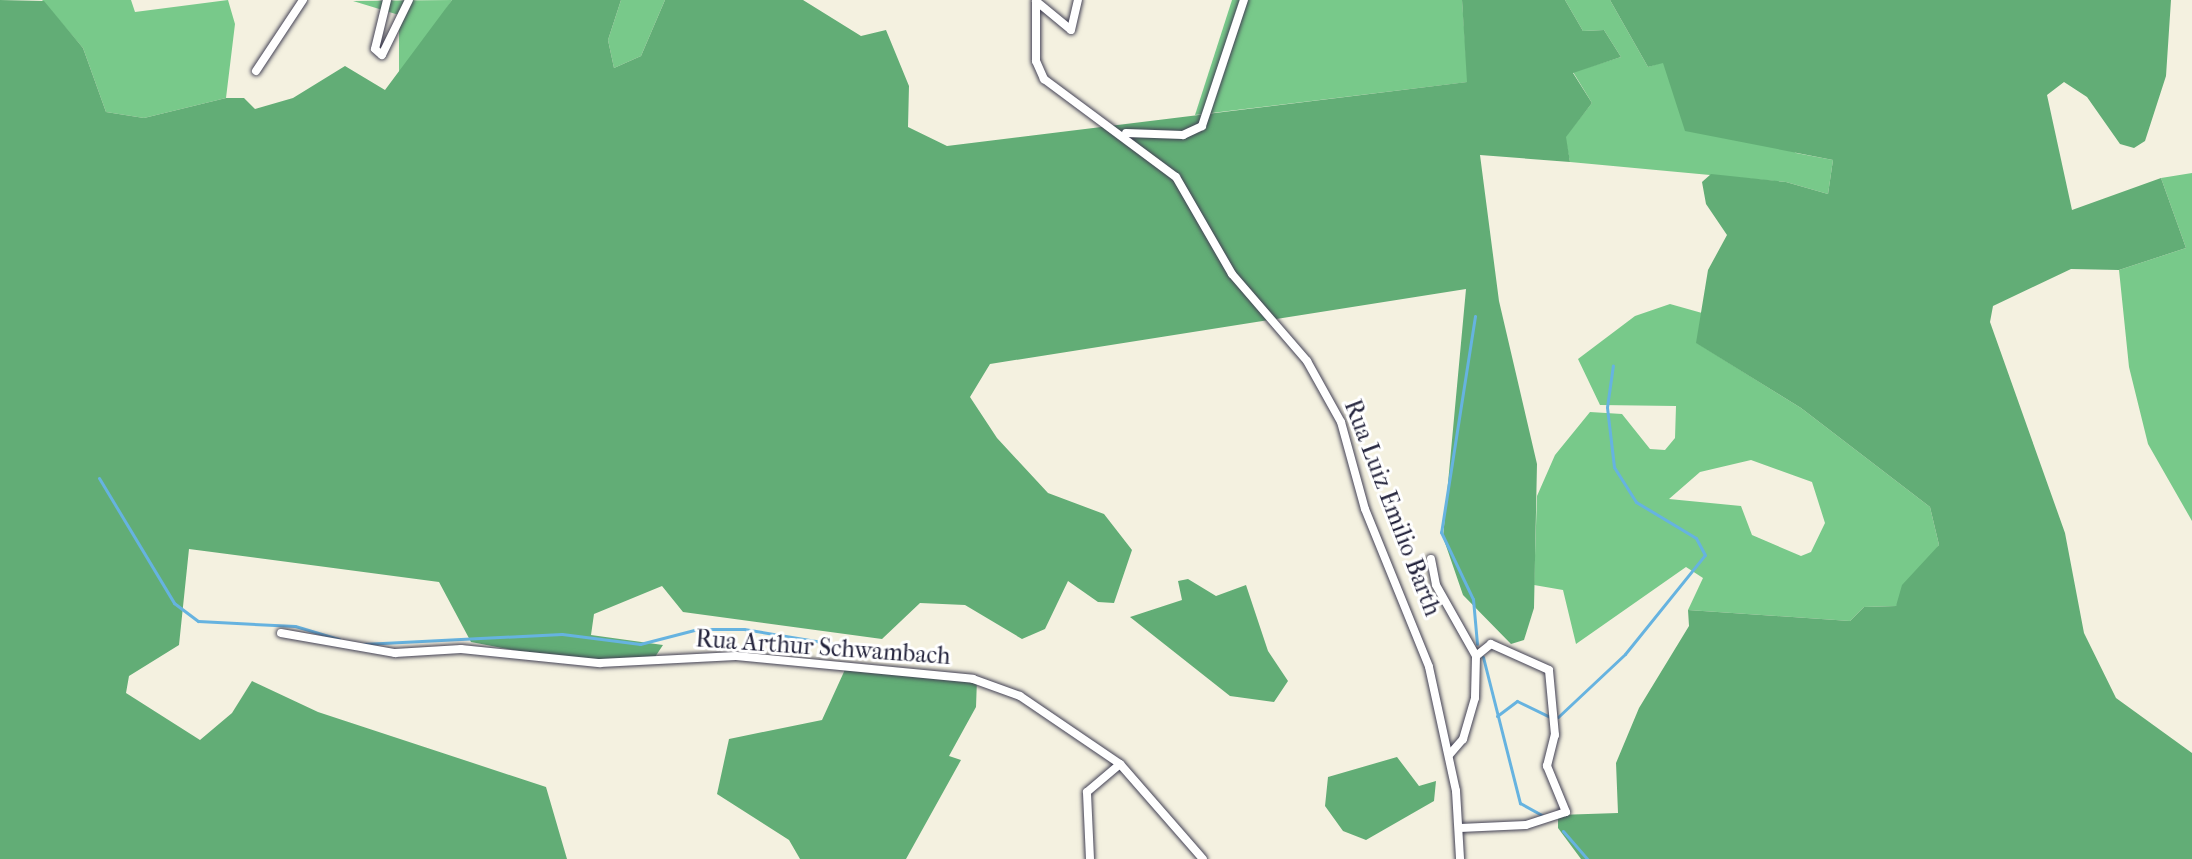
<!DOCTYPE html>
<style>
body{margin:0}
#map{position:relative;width:2192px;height:859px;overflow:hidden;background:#f4f1e0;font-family:"IM FELL French Canon",serif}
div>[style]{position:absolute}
.green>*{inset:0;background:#78c98a}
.forest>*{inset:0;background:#62ad76}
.stream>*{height:3px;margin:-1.5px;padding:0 1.5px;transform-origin:1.5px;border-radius:1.5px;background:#66b3e0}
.roads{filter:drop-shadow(0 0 2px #424154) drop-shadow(0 0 2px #424154)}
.minor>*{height:8px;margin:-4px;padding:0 4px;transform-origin:4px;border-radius:4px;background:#fff}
span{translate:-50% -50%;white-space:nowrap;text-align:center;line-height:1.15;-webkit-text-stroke:6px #fff;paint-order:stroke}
.street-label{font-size:24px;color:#22223b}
</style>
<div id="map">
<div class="green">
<i style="clip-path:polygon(42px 0,131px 0,135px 12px,228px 0,235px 24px,226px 98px,144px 118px,106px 112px,83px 48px)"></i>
<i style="clip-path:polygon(452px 0,399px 81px,399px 15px,353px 1px)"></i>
<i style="clip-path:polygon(621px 0,665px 0,641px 56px,614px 68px,608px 40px)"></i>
<i style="clip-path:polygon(1232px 0,1462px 0,1468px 82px,1195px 115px)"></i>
<i style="clip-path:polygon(1565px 0,1610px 0,1648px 67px,1663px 62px,1796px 153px,1833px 160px,1828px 194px,1786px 182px,1570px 162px,1565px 137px,1592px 103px,1573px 72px,1621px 57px,1604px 30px,1583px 31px)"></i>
<i style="clip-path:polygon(2192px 173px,2192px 521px,2148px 444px,2129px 367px,2119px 270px,2186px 248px,2161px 178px)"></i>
<i style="clip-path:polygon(evenodd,1670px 304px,1702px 313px,1697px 343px,1801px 408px,1930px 507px,1939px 545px,1896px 606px,1864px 607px,1850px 621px,1688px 610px,1703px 578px,1686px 567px,1576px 644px,1563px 590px,1534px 585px,1537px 496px,1555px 455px,1590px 412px,1622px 414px,1650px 449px,1665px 450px,1675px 438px,1676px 406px,1600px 405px,1578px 359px,1635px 316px,1670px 304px,1751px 460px,1812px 482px,1825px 523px,1811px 552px,1801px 556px,1752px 535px,1741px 506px,1669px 499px,1700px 472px,1751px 460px)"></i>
</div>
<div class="forest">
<i style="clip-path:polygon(0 0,44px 1px,83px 48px,106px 112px,144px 118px,226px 98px,244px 98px,255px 109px,293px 98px,345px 66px,385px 90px,452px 0,621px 0,608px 40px,614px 68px,641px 56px,665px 0,803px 0,861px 36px,886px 30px,909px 86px,908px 127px,947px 146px,1467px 82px,1462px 0,1565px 0,1583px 31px,1604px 30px,1621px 57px,1573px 73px,1592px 103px,1566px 137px,1570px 162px,1480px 155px,1499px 301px,1537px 464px,1534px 608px,1524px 640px,1511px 644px,1463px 595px,1443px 537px,1466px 289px,990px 364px,970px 397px,997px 438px,1048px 493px,1104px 514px,1132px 550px,1114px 603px,1098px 602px,1068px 581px,1045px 629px,1022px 639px,965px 605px,920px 603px,882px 639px,683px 612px,662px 586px,594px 614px,591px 635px,663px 645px,653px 660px,597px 666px,471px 642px,439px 582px,189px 549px,179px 645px,129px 676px,126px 693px,200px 740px,232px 713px,252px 681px,318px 712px,546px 787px,567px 859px,0 859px)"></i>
<i style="clip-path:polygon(1610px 0,2171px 0,2166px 76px,2145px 141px,2134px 148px,2120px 144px,2087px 97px,2064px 82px,2047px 95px,2072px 210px,2161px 178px,2186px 248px,2119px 270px,2071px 269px,1993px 306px,1990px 322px,2065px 533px,2084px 633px,2116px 698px,2192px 753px,2192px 859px,1581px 859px,1558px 828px,1558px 815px,1618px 813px,1616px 763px,1639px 708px,1689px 626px,1688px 610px,1850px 621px,1864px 607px,1896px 606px,1902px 585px,1939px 545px,1930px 507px,1801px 408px,1696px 343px,1708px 270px,1727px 235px,1706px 204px,1702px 182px,1711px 174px,1786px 182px,1828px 194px,1833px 160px,1685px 131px,1663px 63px,1648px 67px)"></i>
<i style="clip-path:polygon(1188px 579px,1216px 596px,1246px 585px,1268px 651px,1288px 681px,1274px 702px,1230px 696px,1130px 617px,1182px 600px,1178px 581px)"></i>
<i style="clip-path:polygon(848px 663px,977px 679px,976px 707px,949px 756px,961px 760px,906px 859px,800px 859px,789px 840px,717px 794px,729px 739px,822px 720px)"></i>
<i style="clip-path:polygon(1397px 757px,1419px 786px,1436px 781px,1434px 801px,1366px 840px,1343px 831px,1325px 806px,1328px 777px)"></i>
</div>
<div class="stream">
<i style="left:1475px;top:316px;width:219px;rotate:98.9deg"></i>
<i style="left:1441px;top:532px;width:74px;rotate:64.5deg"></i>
<i style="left:1473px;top:599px;width:45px;rotate:84.9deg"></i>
<i style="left:99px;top:478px;width:146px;rotate:59deg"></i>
<i style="left:174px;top:603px;width:30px;rotate:37deg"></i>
<i style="left:198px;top:621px;width:97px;rotate:3deg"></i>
<i style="left:295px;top:626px;width:46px;rotate:16.5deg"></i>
<i style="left:363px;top:644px;width:199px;rotate:-2.9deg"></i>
<i style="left:562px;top:634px;width:79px;rotate:7.3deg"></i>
<i style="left:640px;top:644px;width:60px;rotate:-14.5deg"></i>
<i style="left:698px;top:629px;width:46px"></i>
<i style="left:744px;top:629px;width:146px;rotate:9.5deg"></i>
<i style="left:1483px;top:657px;width:151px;rotate:75.8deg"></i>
<i style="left:1520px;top:803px;width:31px;rotate:29deg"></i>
<i style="left:1497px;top:716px;width:25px;rotate:-37deg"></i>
<i style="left:1517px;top:701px;width:37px;rotate:26deg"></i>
<i style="left:1558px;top:717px;width:92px;rotate:-43.2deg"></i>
<i style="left:1625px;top:654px;width:127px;rotate:-51.1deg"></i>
<i style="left:1705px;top:555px;width:19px;rotate:-118deg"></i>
<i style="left:1696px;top:538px;width:70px;rotate:-149deg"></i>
<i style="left:1636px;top:502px;width:41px;rotate:-122.2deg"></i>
<i style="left:1614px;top:467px;width:60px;rotate:-96.7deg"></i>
<i style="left:1607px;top:407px;width:42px;rotate:-81.9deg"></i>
<i style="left:1563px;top:831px;width:37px;rotate:49deg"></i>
</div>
<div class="roads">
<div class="minor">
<i style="left:387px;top:0;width:50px;rotate:103.8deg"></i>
<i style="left:375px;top:49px;width:9px;rotate:41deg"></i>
<i style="left:382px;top:55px;width:61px;rotate:-63.9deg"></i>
<i style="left:1036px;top:0;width:61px;rotate:90deg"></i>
<i style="left:1036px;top:61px;width:20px;rotate:66deg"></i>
<i style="left:1044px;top:79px;width:164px;rotate:36.6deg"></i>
<i style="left:1176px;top:177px;width:112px;rotate:60deg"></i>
<i style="left:1232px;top:274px;width:115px;rotate:49.2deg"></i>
<i style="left:1307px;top:361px;width:70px;rotate:60.9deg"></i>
<i style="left:1341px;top:422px;width:90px;rotate:74.6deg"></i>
<i style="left:1365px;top:509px;width:170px;rotate:67.9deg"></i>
<i style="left:1429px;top:667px;width:127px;rotate:77.7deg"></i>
<i style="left:1456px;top:791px;width:68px;rotate:86.6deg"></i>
<i style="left:1036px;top:1px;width:45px;rotate:39.6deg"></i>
<i style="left:1071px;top:30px;width:31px;rotate:-77deg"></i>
<i style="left:256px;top:71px;width:85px;rotate:-56.5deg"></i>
<i style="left:1126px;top:133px;width:57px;rotate:2deg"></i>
<i style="left:1183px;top:135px;width:21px;rotate:-25deg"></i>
<i style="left:1202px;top:126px;width:133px;rotate:-71.6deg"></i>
<i style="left:1431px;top:559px;width:26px;rotate:79deg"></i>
<i style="left:1436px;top:585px;width:81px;rotate:60.6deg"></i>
<i style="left:1476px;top:656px;width:42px;rotate:91.4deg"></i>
<i style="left:1475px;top:698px;width:43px;rotate:106.3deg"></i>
<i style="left:1463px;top:739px;width:21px;rotate:131deg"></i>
<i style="left:281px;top:633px;width:116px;rotate:10deg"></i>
<i style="left:395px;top:653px;width:66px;rotate:-3.5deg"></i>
<i style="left:461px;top:649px;width:140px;rotate:5.8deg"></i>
<i style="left:600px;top:663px;width:136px;rotate:-2.9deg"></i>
<i style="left:736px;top:656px;width:238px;rotate:5.5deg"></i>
<i style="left:973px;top:679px;width:50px;rotate:19.9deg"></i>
<i style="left:1020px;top:696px;width:121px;rotate:34.2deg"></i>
<i style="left:1120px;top:764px;width:126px;rotate:48.9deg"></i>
<i style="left:1460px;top:828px;width:66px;rotate:-2.6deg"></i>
<i style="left:1526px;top:825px;width:42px;rotate:-18deg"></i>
<i style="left:1566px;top:812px;width:50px;rotate:-112.4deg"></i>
<i style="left:1547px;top:766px;width:32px;rotate:-76deg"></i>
<i style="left:1555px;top:735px;width:65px;rotate:-95.3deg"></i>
<i style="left:1549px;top:670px;width:64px;rotate:-155.9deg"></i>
<i style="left:1491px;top:644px;width:19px;rotate:141deg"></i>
<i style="left:1090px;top:859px;width:67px;rotate:-92.6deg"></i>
<i style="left:1087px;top:792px;width:43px;rotate:-40.3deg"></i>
</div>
</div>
<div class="street-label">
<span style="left:1392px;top:508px;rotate:69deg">Rua Luiz Emilio Barth</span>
<span style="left:823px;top:648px;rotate:4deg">Rua Arthur Schwambach</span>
</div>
</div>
